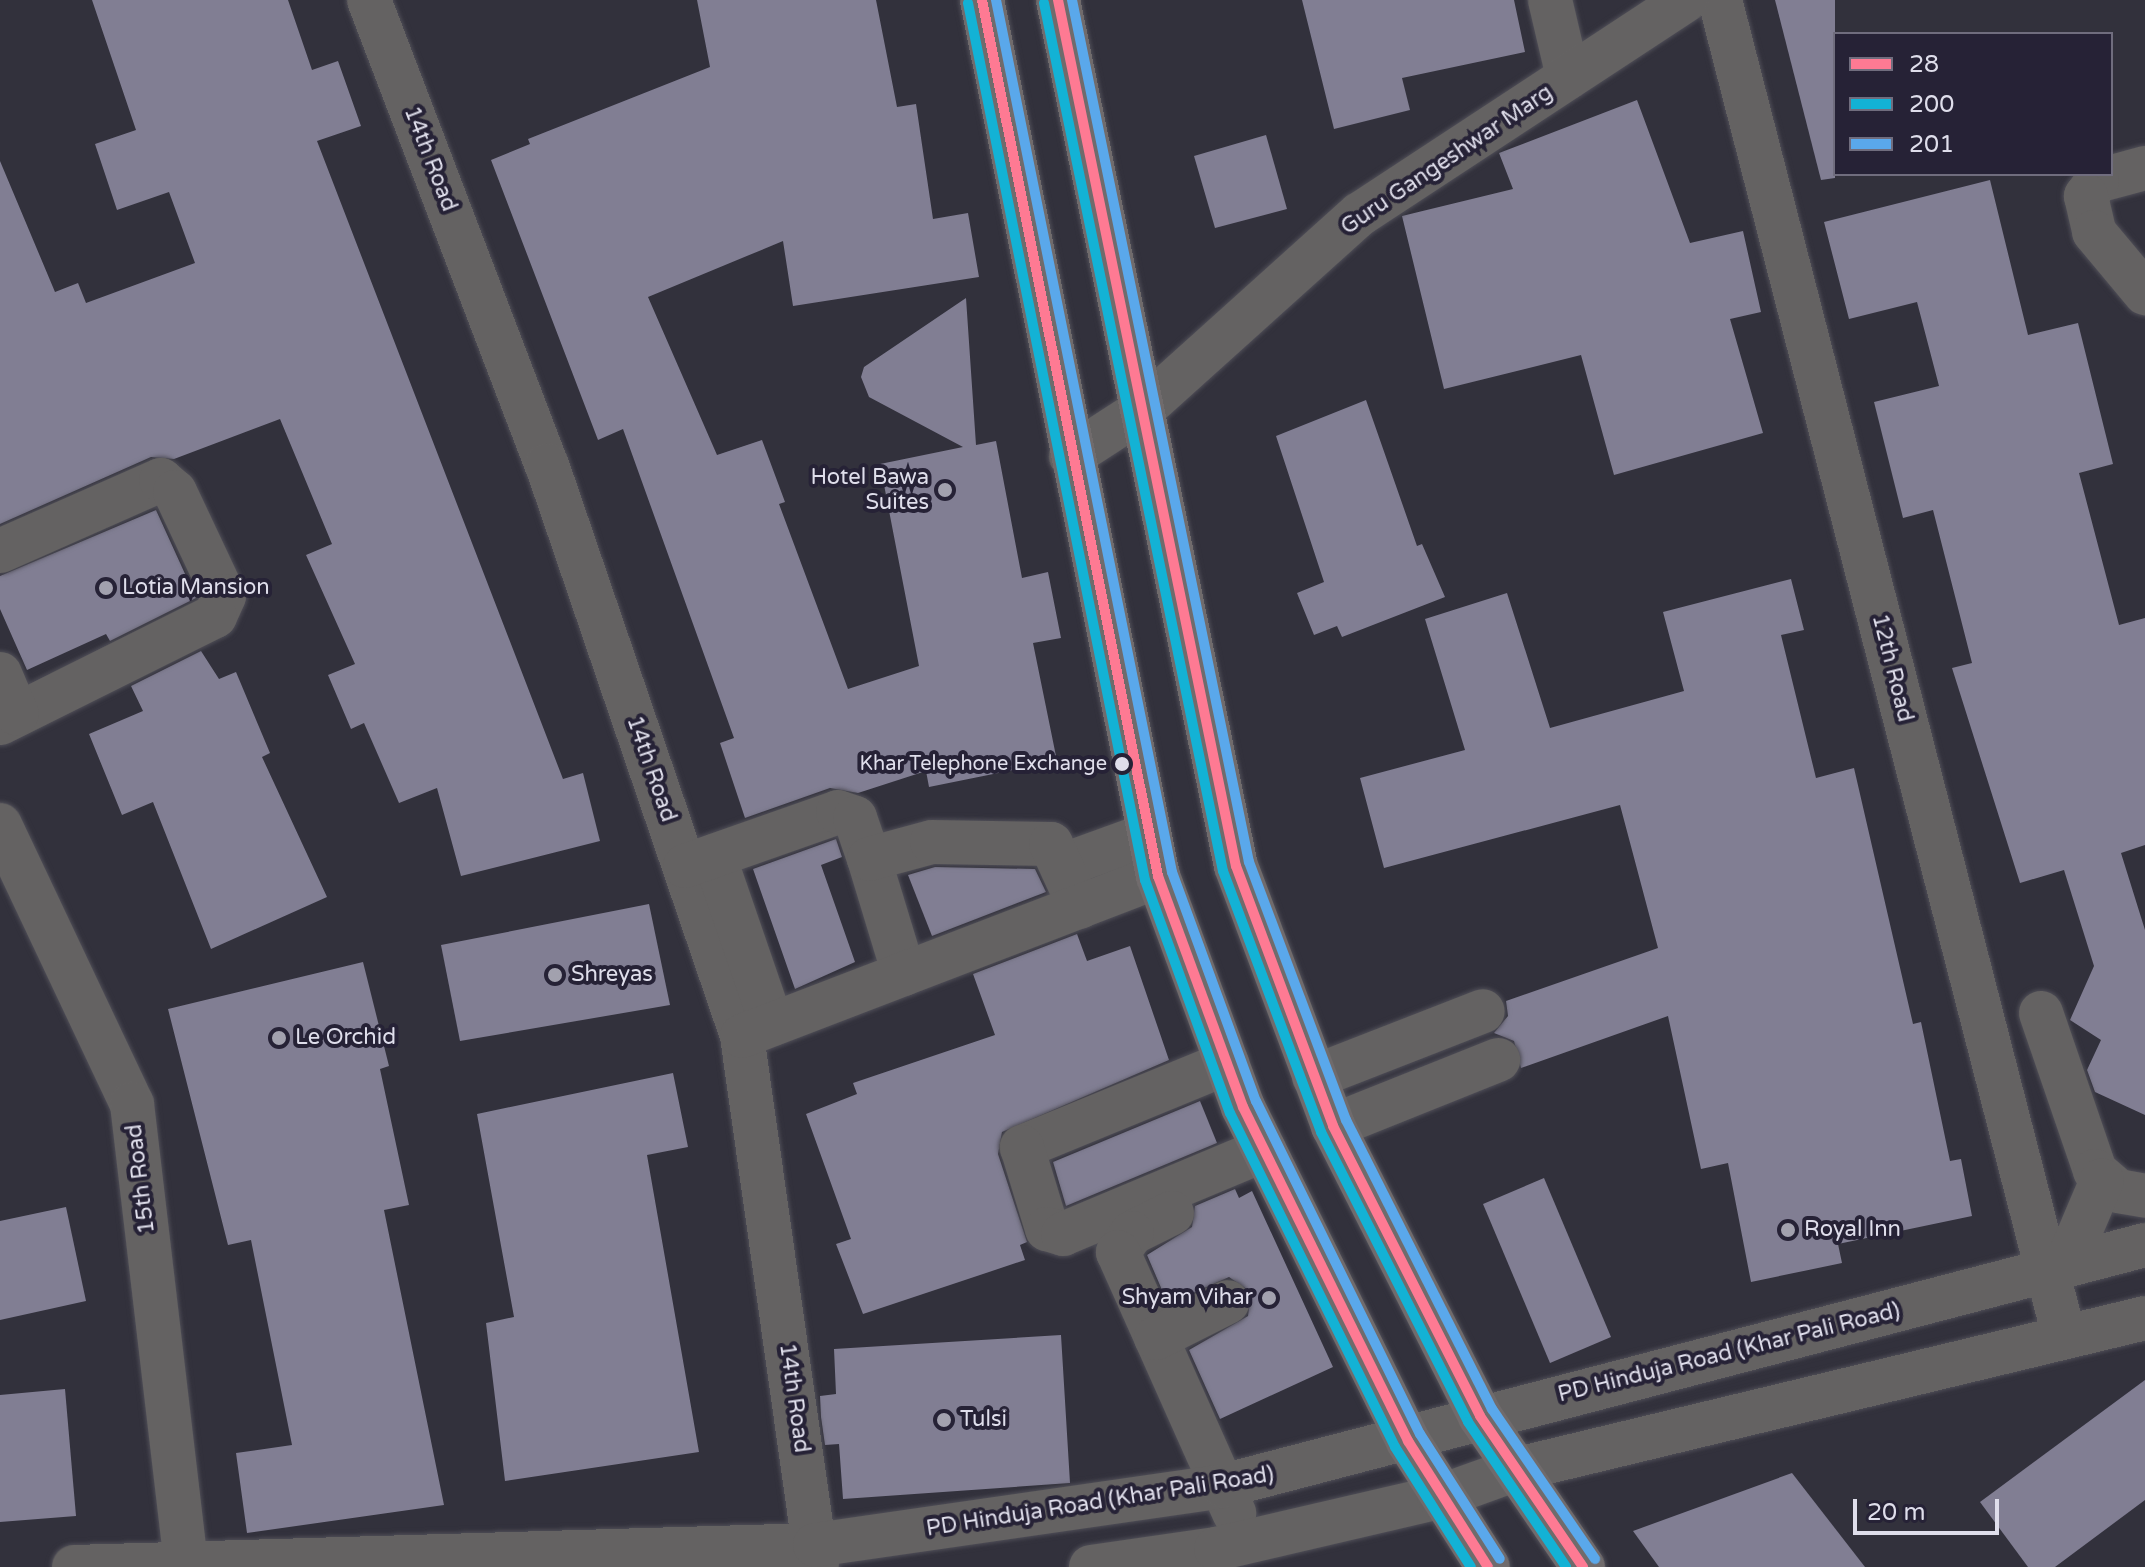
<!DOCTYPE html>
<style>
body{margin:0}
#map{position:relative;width:2145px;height:1567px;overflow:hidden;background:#32313c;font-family:"Varela Round",sans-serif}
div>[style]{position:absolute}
.building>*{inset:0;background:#817e93}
.roads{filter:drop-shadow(0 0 2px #4f4e57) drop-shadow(0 0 2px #4f4e57)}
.minor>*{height:44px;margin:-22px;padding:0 22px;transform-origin:22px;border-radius:22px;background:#646262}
.major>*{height:44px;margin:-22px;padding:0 22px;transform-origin:22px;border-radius:22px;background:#706b6c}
.bus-1>*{height:10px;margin:-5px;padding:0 5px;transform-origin:5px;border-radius:5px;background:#fe7a93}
.bus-2>*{height:10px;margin:-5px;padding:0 5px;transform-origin:5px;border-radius:5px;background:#13b2d5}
.bus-3>*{height:10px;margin:-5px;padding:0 5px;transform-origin:5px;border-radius:5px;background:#5aa8eb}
.dots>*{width:22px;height:22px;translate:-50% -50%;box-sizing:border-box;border:4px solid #262236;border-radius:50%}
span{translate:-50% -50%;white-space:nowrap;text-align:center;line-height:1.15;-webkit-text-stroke:8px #262236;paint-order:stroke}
.bus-label{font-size:20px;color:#dfdeeb}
.right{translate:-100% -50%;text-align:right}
.street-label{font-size:22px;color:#dfdeeb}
.poi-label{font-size:22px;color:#dfdeeb}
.left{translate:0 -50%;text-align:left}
.legend{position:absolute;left:1833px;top:32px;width:280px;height:144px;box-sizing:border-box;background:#262236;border:2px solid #706d7e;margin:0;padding:10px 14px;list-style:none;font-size:24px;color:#dfdeeb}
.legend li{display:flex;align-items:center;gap:16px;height:40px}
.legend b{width:40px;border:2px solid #706d7e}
.scale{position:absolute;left:1853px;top:1499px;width:146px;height:36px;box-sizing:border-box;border:4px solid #dfdeeb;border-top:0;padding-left:10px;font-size:24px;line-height:28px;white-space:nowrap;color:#dfdeeb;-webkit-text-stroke:6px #262236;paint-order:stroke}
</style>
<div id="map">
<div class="building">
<i style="clip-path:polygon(92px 0,288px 0,312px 70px,338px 61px,361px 126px,317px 141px,563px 779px,583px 773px,600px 841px,461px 876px,437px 788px,399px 803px,364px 723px,351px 729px,328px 675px,355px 664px,306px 555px,332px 544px,280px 419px,174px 459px,151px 457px,0 524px,0 161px,55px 292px,78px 283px,86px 303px,195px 263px,169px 192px,117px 210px,95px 144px,136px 130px)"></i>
<i style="clip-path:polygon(697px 0,876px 0,897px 107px,916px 104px,933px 219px,968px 213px,979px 277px,793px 306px,783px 241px,648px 297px,717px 455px,762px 440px,785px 502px,779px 504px,848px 689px,919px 666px,880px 464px,963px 447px,869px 397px,861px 377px,864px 367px,966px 298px,976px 445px,996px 441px,1022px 578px,1048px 572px,1061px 638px,1033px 643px,1057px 761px,929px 787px,926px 771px,858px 793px,830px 788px,745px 818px,720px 743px,734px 738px,623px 429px,598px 440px,491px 160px,530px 144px,528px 139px,710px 67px)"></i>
<i style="clip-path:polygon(1302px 0,1514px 0,1525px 52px,1402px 78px,1410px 110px,1334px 129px)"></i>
<i style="clip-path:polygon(1775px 0,1835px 0,1835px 178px,1821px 180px)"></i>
<i style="clip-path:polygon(1637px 100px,1690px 243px,1743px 231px,1761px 312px,1730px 319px,1763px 433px,1614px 475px,1581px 355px,1444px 389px,1402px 216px,1513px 189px,1499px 153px)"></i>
<i style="clip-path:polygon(1266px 135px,1287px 209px,1215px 228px,1194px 156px)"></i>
<i style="clip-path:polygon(1990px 180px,2028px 335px,2078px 323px,2113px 464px,2079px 473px,2119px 625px,2145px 618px,2145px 845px,2121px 853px,2145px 930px,2145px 1115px,2095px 1092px,2087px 1070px,2101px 1040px,2070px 1020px,2094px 966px,2064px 870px,2020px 883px,1952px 668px,1972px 663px,1933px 510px,1903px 518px,1874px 402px,1939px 386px,1917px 302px,1849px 319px,1824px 222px)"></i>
<i style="clip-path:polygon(1366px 400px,1417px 546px,1422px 544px,1445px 597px,1342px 637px,1337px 626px,1314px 635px,1297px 593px,1324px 582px,1276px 436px)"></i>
<i style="clip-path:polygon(156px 510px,196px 598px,110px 641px,106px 634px,27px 670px,0 609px,0 576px)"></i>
<i style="clip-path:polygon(1791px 579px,1804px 630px,1781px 635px,1816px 778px,1854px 768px,1913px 1024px,1921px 1022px,1950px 1161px,1961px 1159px,1972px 1216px,1838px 1244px,1842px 1263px,1751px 1282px,1728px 1163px,1701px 1169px,1668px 1016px,1521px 1068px,1514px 1041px,1494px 1033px,1508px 1016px,1506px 1001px,1658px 948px,1620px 805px,1384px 868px,1360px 778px,1465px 750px,1425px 619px,1507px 593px,1550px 728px,1684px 691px,1663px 612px)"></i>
<i style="clip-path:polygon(201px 651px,219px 679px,236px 672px,270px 753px,262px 757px,327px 897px,211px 949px,153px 802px,122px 815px,89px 734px,143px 711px,131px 686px)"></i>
<i style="clip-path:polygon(836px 839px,842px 857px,821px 865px,855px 962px,795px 989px,753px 869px)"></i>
<i style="clip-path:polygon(935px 867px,1035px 869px,1046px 892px,932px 936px,908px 875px)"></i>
<i style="clip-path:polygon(649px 904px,670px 1005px,460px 1041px,441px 945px)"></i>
<i style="clip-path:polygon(1077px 934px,1087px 961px,1130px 946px,1169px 1060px,1002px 1132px,998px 1154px,1027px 1242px,1020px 1245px,1025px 1260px,863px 1314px,836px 1244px,851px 1239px,806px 1114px,857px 1094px,853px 1083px,995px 1035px,973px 974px)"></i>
<i style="clip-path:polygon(363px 962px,389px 1066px,380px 1069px,409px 1205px,384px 1210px,444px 1505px,247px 1533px,236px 1453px,292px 1445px,251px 1240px,228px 1245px,168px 1009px)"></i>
<i style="clip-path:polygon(673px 1073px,688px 1147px,647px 1155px,699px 1452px,505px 1481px,486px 1323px,514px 1317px,477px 1114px)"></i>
<i style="clip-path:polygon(1200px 1101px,1217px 1143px,1066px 1206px,1053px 1162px)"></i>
<i style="clip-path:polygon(1544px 1178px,1611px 1337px,1550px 1363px,1483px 1204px)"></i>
<i style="clip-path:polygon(1235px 1189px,1239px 1198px,1252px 1191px,1333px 1367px,1220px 1419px,1189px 1350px,1248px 1316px,1251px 1292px,1229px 1277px,1168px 1304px,1147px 1255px,1192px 1227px,1195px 1206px)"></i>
<i style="clip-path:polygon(66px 1207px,86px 1301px,0 1320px,0 1221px)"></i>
<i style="clip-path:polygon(1061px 1335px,1070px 1483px,843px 1499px,839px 1444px,825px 1445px,821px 1417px,820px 1396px,836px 1394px,834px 1349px)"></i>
<i style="clip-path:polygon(2145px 1380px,2145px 1500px,2055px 1567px,2028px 1567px,1980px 1502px)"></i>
<i style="clip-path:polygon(65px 1389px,76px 1516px,0 1522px,0 1395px)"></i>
<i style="clip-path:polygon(1792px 1473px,1865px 1567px,1659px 1567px,1633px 1531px)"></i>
</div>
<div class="roads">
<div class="minor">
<i style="left:369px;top:0;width:498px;rotate:69.1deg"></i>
<i style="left:547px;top:465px;width:603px;rotate:71.14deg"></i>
<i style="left:742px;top:1036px;width:536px;rotate:81.96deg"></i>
<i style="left:1550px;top:0;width:79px;rotate:76.8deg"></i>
<i style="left:1720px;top:0;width:1380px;rotate:75.56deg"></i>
<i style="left:2145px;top:168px;width:50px;rotate:164.8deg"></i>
<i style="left:2097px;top:181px;width:19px;rotate:126deg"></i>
<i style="left:2086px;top:196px;width:37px;rotate:77deg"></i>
<i style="left:2094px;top:232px;width:80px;rotate:50.1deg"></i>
<i style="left:1071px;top:456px;width:85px;rotate:-32.9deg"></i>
<i style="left:1142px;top:410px;width:293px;rotate:-42deg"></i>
<i style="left:1360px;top:214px;width:390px;rotate:-33.3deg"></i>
<i style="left:0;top:551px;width:176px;rotate:-23.8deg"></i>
<i style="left:161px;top:480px;width:18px;rotate:41deg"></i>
<i style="left:175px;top:492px;width:115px;rotate:64.8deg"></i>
<i style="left:224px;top:596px;width:22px;rotate:114deg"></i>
<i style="left:215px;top:616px;width:240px;rotate:153.5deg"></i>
<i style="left:0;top:674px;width:43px;rotate:67deg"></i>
<i style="left:0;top:825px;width:309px;rotate:64.7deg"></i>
<i style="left:132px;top:1104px;width:466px;rotate:83.3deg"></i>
<i style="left:714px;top:856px;width:178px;rotate:71deg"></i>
<i style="left:1064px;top:865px;width:88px;rotate:-19.9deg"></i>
<i style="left:685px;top:866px;width:162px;rotate:-19.4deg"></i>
<i style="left:838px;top:812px;width:18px;rotate:19deg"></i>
<i style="left:855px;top:818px;width:43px;rotate:71.1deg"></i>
<i style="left:904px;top:974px;width:120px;rotate:-106.9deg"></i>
<i style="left:869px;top:859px;width:65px;rotate:-15.1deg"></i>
<i style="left:932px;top:842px;width:119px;rotate:1deg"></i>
<i style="left:1051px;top:844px;width:69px;rotate:65.3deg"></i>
<i style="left:2041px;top:1013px;width:167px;rotate:71.1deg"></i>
<i style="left:2095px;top:1171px;width:30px;rotate:41deg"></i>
<i style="left:2118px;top:1191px;width:27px;rotate:10deg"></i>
<i style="left:742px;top:1036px;width:446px;rotate:-21deg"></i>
<i style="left:1227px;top:1063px;width:222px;rotate:157.7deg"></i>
<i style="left:1022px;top:1147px;width:86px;rotate:73deg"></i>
<i style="left:1047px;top:1229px;width:17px;rotate:17deg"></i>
<i style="left:1063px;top:1234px;width:218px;rotate:-22.7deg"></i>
<i style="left:1314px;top:1077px;width:181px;rotate:-21.3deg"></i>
<i style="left:1333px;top:1126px;width:178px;rotate:-21.8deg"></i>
<i style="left:1172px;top:1213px;width:45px;rotate:153.4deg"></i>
<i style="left:1132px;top:1233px;width:24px;rotate:126deg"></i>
<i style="left:1118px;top:1252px;width:286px;rotate:66deg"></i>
<i style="left:2066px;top:1265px;width:92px;rotate:-67deg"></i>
<i style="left:1156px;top:1338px;width:80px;rotate:-26.6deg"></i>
<i style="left:74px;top:1567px;width:741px;rotate:-1.7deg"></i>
<i style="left:815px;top:1545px;width:412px;rotate:-8.2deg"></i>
<i style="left:1223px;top:1486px;width:953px;rotate:-14.65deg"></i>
<i style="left:1091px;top:1567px;width:126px;rotate:-8.2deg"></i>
<i style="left:1216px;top:1549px;width:229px;rotate:-13.1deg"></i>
<i style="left:1439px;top:1497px;width:80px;rotate:-19.8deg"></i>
<i style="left:1514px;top:1470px;width:649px;rotate:-13.54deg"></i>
</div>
<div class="major">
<i style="left:982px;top:0;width:894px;rotate:78.64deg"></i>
<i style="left:1158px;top:876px;width:246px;rotate:69.8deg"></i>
<i style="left:1243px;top:1107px;width:373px;rotate:63.7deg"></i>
<i style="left:1408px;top:1441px;width:149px;rotate:57.6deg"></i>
<i style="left:1058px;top:0;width:884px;rotate:78.39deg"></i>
<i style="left:1236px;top:866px;width:278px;rotate:69.5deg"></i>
<i style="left:1333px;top:1126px;width:325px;rotate:63.1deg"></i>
<i style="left:1480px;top:1416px;width:183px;rotate:55.7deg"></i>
</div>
</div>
<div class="bus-1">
<i style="left:982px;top:0;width:894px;rotate:78.64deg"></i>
<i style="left:1158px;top:876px;width:246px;rotate:69.8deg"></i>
<i style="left:1243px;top:1107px;width:373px;rotate:63.7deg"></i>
<i style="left:1408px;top:1441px;width:149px;rotate:57.6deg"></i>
<i style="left:1058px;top:0;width:884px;rotate:78.39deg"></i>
<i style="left:1236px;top:866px;width:278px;rotate:69.5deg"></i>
<i style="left:1333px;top:1126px;width:325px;rotate:63.1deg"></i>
<i style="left:1480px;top:1416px;width:183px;rotate:55.7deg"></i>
</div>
<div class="bus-2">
<i style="left:968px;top:3px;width:895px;rotate:78.59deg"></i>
<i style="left:1145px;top:880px;width:248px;rotate:70deg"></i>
<i style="left:1230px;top:1113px;width:373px;rotate:63.7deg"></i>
<i style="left:1395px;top:1447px;width:142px;rotate:57.7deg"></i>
<i style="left:1044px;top:3px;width:886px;rotate:78.35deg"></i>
<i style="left:1223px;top:871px;width:279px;rotate:69.4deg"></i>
<i style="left:1321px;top:1132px;width:325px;rotate:63.1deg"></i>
<i style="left:1468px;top:1422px;width:175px;rotate:55.9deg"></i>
</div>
<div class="bus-3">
<i style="left:996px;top:0;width:890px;rotate:78.59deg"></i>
<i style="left:1172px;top:872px;width:244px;rotate:69.9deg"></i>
<i style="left:1256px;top:1101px;width:371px;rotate:63.8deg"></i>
<i style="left:1420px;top:1434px;width:148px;rotate:57.4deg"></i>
<i style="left:1072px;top:0;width:880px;rotate:78.4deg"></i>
<i style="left:1249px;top:862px;width:276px;rotate:69.4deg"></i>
<i style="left:1346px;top:1120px;width:324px;rotate:63.2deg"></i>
<i style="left:1492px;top:1409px;width:182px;rotate:55.5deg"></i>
</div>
<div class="dots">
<i style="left:945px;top:490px;background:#a2a1ae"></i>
<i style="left:106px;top:588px;background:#a2a1ae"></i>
<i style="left:1122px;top:764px;background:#dfdeeb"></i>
<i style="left:555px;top:975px;background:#a2a1ae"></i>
<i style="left:279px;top:1038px;background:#a2a1ae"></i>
<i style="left:1788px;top:1230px;background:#a2a1ae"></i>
<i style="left:1269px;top:1298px;background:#a2a1ae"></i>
<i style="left:944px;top:1420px;background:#a2a1ae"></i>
</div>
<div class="bus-label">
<span class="right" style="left:1107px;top:764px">Khar Telephone Exchange</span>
</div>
<div class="street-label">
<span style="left:430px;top:159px;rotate:69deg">14th Road</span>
<span style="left:1447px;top:160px;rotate:-34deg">Guru Gangeshwar Marg</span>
<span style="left:1892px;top:668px;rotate:76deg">12th Road</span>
<span style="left:651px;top:769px;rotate:71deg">14th Road</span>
<span style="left:141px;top:1179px;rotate:-97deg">15th Road</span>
<span style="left:1729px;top:1353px;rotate:-14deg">PD Hinduja Road (Khar Pali Road)</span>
<span style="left:794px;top:1398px;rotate:82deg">14th Road</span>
<span style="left:1100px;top:1502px;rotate:-9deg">PD Hinduja Road (Khar Pali Road)</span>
</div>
<div class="poi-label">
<span class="right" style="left:929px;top:490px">Hotel Bawa<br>Suites</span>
<span class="left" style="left:122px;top:588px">Lotia Mansion</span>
<span class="left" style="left:571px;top:975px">Shreyas</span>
<span class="left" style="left:295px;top:1038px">Le Orchid</span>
<span class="left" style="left:1804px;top:1230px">Royal Inn</span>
<span class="right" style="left:1253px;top:1298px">Shyam Vihar</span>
<span class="left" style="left:960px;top:1420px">Tulsi</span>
</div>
<ul class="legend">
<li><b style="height:10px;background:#fe7a93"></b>28</li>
<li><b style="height:10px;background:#13b2d5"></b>200</li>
<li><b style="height:10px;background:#5aa8eb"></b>201</li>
</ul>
<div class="scale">20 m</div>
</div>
